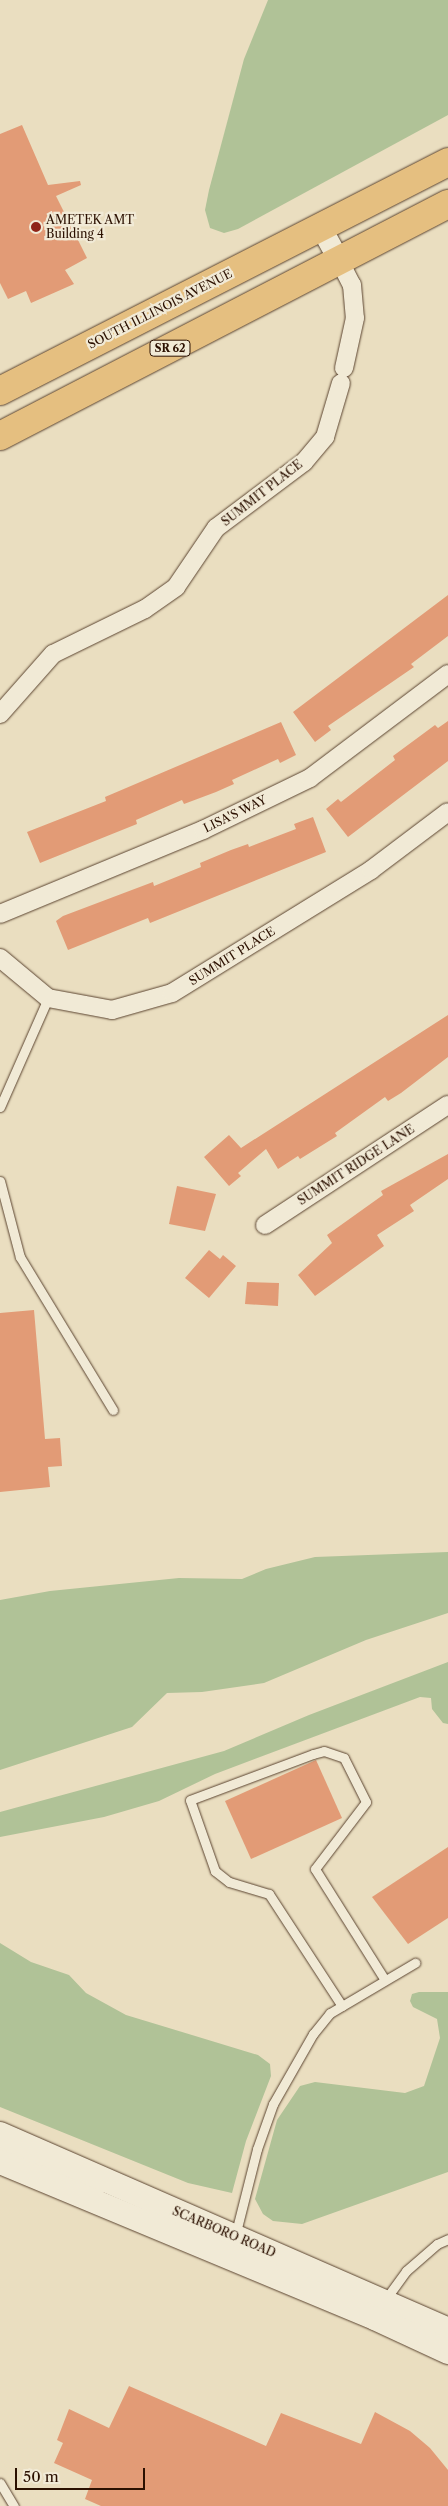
<!DOCTYPE html>
<style>
body{margin:0}
#map{position:relative;width:448px;height:2506px;overflow:hidden;background:#eadec0;font-family:"Libre Caslon Text",serif}
div>[style]{position:absolute}
.green>*{inset:0;background:#b0c297}
.building>*{inset:0;background:#e29b76}
.roads{filter:drop-shadow(0 0 1px #5b4430) drop-shadow(0 0 1px #5b4430)}
.service>*{height:9px;margin:-4.5px;padding:0 4.5px;transform-origin:4.5px;border-radius:4.5px;background:#f1ead6}
.minor>*{height:18px;margin:-9px;padding:0 9px;transform-origin:9px;border-radius:9px;background:#f1ead6}
.tertiary>*{height:21px;margin:-10.5px;padding:0 10.5px;transform-origin:10.5px;border-radius:10.5px;background:#f1ead6}
.secondary>*{height:24px;margin:-12px;padding:0 12px;transform-origin:12px;border-radius:12px;background:#f1ead6}
.trunk>*{height:28px;margin:-14px;padding:0 14px;transform-origin:14px;border-radius:14px;background:#e5bf80}
.dots>*{width:14px;height:14px;translate:-50% -50%;box-sizing:border-box;border:2px solid #f1ead6;border-radius:50%}
span{translate:-50% -50%;white-space:nowrap;text-align:center;line-height:1.15;-webkit-text-stroke:4.5px #f1ead6;paint-order:stroke}
.shield-label span{padding:1px 4px;background:#f1ead6;border:1px solid;border-radius:4px;-webkit-text-stroke-width:0}
.shield-label{font-size:11px;color:#2b1000;font-weight:700}
.poi-label{font-size:12px;color:#2b1000}
.left{translate:0 -50%;text-align:left}
.street-label{font-size:12px;color:#2b1000}
.scale{position:absolute;left:15px;top:2468px;width:130px;height:22px;box-sizing:border-box;border:2px solid #2b1000;border-top:0;padding-left:6px;font-size:15px;line-height:18px;white-space:nowrap;color:#2b1000;-webkit-text-stroke:4px #f1ead6;paint-order:stroke}
</style>
<div id="map">
<div class="green">
<i style="clip-path:polygon(268px 0,448px 0,448px 115px,238px 229px,224px 233px,210px 228px,205px 210px,209px 190px,244px 59px)"></i>
<i style="clip-path:polygon(448px 1552px,448px 1613px,366px 1640px,264px 1683px,202px 1692px,167px 1693px,132px 1727px,0 1770px,0 1600px,50px 1591px,179px 1578px,242px 1579px,266px 1569px,315px 1557px)"></i>
<i style="clip-path:polygon(448px 1662px,448px 1724px,443px 1723px,432px 1709px,431px 1698px,420px 1697px,215px 1774px,159px 1801px,104px 1817px,0 1837px,0 1812px,224px 1751px,309px 1715px)"></i>
<i style="clip-path:polygon(0 1943px,31px 1962px,69px 1975px,86px 1993px,126px 2015px,258px 2055px,270px 2064px,271px 2076px,246px 2141px,232px 2193px,188px 2183px,0 2107px)"></i>
<i style="clip-path:polygon(419px 1992px,448px 1992px,448px 2172px,302px 2224px,273px 2221px,263px 2214px,255px 2199px,277px 2120px,300px 2086px,315px 2082px,405px 2093px,424px 2086px,440px 2038px,437px 2019px,413px 2007px,410px 2001px,412px 1994px)"></i>
</div>
<div class="building">
<i style="clip-path:polygon(22px 125px,48px 185px,80px 181px,81px 185px,56px 196px,87px 258px,65px 270px,74px 284px,31px 303px,26px 291px,8px 299px,0 283px,0 134px)"></i>
<i style="clip-path:polygon(448px 595px,448px 636px,411px 664px,414px 667px,328px 726px,331px 730px,315px 742px,293px 712px)"></i>
<i style="clip-path:polygon(448px 721px,448px 761px,348px 837px,326px 809px,338px 799px,341px 802px,395px 760px,393px 756px,435px 725px,438px 728px)"></i>
<i style="clip-path:polygon(281px 722px,296px 755px,280px 763px,278px 759px,232px 780px,234px 784px,216px 792px,184px 804px,182px 800px,136px 820px,137px 824px,40px 863px,27px 832px,106px 801px,105px 797px)"></i>
<i style="clip-path:polygon(313px 817px,326px 852px,150px 923px,148px 918px,68px 950px,56px 921px,63px 916px,153px 882px,154px 886px,201px 867px,200px 863px,231px 850px,248px 844px,249px 847px,296px 829px,294px 824px)"></i>
<i style="clip-path:polygon(448px 1015px,448px 1057px,401px 1093px,388px 1101px,385px 1097px,335px 1133px,337px 1136px,300px 1159px,298px 1156px,278px 1169px,266px 1149px,238px 1173px,241px 1176px,229px 1186px,204px 1157px,229px 1135px,241px 1148px)"></i>
<i style="clip-path:polygon(448px 1154px,448px 1179px,410px 1205px,414px 1211px,377px 1235px,384px 1246px,315px 1296px,298px 1275px,332px 1243px,327px 1235px,383px 1195px,381px 1191px)"></i>
<i style="clip-path:polygon(177px 1186px,216px 1194px,205px 1231px,169px 1224px)"></i>
<i style="clip-path:polygon(209px 1250px,220px 1259px,223px 1255px,236px 1266px,209px 1298px,185px 1278px)"></i>
<i style="clip-path:polygon(247px 1282px,279px 1283px,278px 1306px,245px 1304px)"></i>
<i style="clip-path:polygon(34px 1310px,45px 1439px,60px 1438px,62px 1466px,48px 1467px,50px 1487px,0 1492px,0 1313px)"></i>
<i style="clip-path:polygon(316px 1760px,342px 1818px,251px 1859px,225px 1801px)"></i>
<i style="clip-path:polygon(448px 1847px,448px 1918px,408px 1944px,372px 1897px)"></i>
<i style="clip-path:polygon(129px 2386px,266px 2446px,281px 2413px,361px 2444px,375px 2412px,410px 2431px,430px 2448px,448px 2470px,448px 2506px,101px 2506px,85px 2499px,92px 2480px,54px 2463px,63px 2443px,57px 2440px,69px 2409px,109px 2428px)"></i>
</div>
<div class="roads">
<div class="service">
<i style="left:0;top:1107px;width:119px;rotate:-66.2deg"></i>
<i style="left:0;top:1181px;width:79px;rotate:75.3deg"></i>
<i style="left:20px;top:1257px;width:179px;rotate:58.7deg"></i>
<i style="left:342px;top:2006px;width:134px;rotate:-123.1deg"></i>
<i style="left:269px;top:1894px;width:42px;rotate:-163.3deg"></i>
<i style="left:229px;top:1882px;width:18px;rotate:-142deg"></i>
<i style="left:215px;top:1871px;width:75px;rotate:-109.4deg"></i>
<i style="left:190px;top:1800px;width:131px;rotate:-20.5deg"></i>
<i style="left:313px;top:1754px;width:11px;rotate:-15deg"></i>
<i style="left:324px;top:1751px;width:21px;rotate:19deg"></i>
<i style="left:344px;top:1758px;width:49px;rotate:63.4deg"></i>
<i style="left:366px;top:1802px;width:84px;rotate:127.3deg"></i>
<i style="left:315px;top:1869px;width:131px;rotate:57.8deg"></i>
<i style="left:235px;top:2236px;width:90px;rotate:-75.8deg"></i>
<i style="left:257px;top:2149px;width:48px;rotate:-70.4deg"></i>
<i style="left:273px;top:2104px;width:81px;rotate:-60.3deg"></i>
<i style="left:313px;top:2034px;width:27px;rotate:-51deg"></i>
<i style="left:330px;top:2013px;width:99px;rotate:-30.5deg"></i>
<i style="left:385px;top:2300px;width:36px;rotate:-54deg"></i>
<i style="left:406px;top:2271px;width:41px;rotate:-41.1deg"></i>
<i style="left:437px;top:2244px;width:12px;rotate:-24deg"></i>
<i style="left:0;top:2483px;width:27px;rotate:59deg"></i>
</div>
<div class="minor">
<i style="left:339px;top:260px;width:28px;rotate:63deg"></i>
<i style="left:352px;top:285px;width:33px;rotate:85deg"></i>
<i style="left:355px;top:318px;width:51px;rotate:102.4deg"></i>
<i style="left:0;top:714px;width:80px;rotate:-48.5deg"></i>
<i style="left:53px;top:654px;width:102px;rotate:-26.1deg"></i>
<i style="left:145px;top:609px;width:38px;rotate:-35deg"></i>
<i style="left:176px;top:587px;width:71px;rotate:-55.9deg"></i>
<i style="left:216px;top:528px;width:110px;rotate:-36.9deg"></i>
<i style="left:304px;top:462px;width:33px;rotate:-50deg"></i>
<i style="left:325px;top:437px;width:56px;rotate:-73.5deg"></i>
<i style="left:0;top:914px;width:220px;rotate:-22.5deg"></i>
<i style="left:203px;top:830px;width:119px;rotate:-25.9deg"></i>
<i style="left:310px;top:778px;width:173px;rotate:-37deg"></i>
<i style="left:0;top:958px;width:62px;rotate:39.8deg"></i>
<i style="left:48px;top:998px;width:65px;rotate:10.6deg"></i>
<i style="left:112px;top:1010px;width:62px;rotate:-15.8deg"></i>
<i style="left:172px;top:993px;width:234px;rotate:-31.7deg"></i>
<i style="left:371px;top:870px;width:96px;rotate:-37deg"></i>
<i style="left:265px;top:1225px;width:219px;rotate:-33.3deg"></i>
</div>
<div class="tertiary">
<i style="left:321px;top:228px;width:37px;rotate:61deg"></i>
<i style="left:0;top:2148px;width:102px;rotate:21.8deg"></i>
</div>
<div class="secondary">
<i style="left:0;top:2134px;width:489px;rotate:23.6deg"></i>
<i style="left:0;top:2162px;width:406px;rotate:22.6deg"></i>
<i style="left:375px;top:2318px;width:81px;rotate:25deg"></i>
</div>
<div class="trunk">
<i style="left:0;top:391px;width:503px;rotate:-27.07deg"></i>
<i style="left:0;top:436px;width:505px;rotate:-27.38deg"></i>
</div>
</div>
<div class="dots">
<i style="left:36px;top:227px;background:#8f2418"></i>
</div>
<div class="shield-label">
<span style="left:170px;top:348px">SR 62</span>
</div>
<div class="poi-label">
<span class="left" style="left:46px;top:227px">AMETEK AMT<br>Building 4</span>
</div>
<div class="street-label">
<span style="left:160px;top:309px;rotate:-27deg">SOUTH ILLINOIS AVENUE</span>
<span style="left:262px;top:493px;rotate:-38deg">SUMMIT PLACE</span>
<span style="left:235px;top:814px;rotate:-26deg">LISA'S WAY</span>
<span style="left:232px;top:956px;rotate:-32deg">SUMMIT PLACE</span>
<span style="left:356px;top:1165px;rotate:-33deg">SUMMIT RIDGE LANE</span>
<span style="left:224px;top:2232px;rotate:23deg">SCARBORO ROAD</span>
</div>
<div class="scale">50 m</div>
</div>
